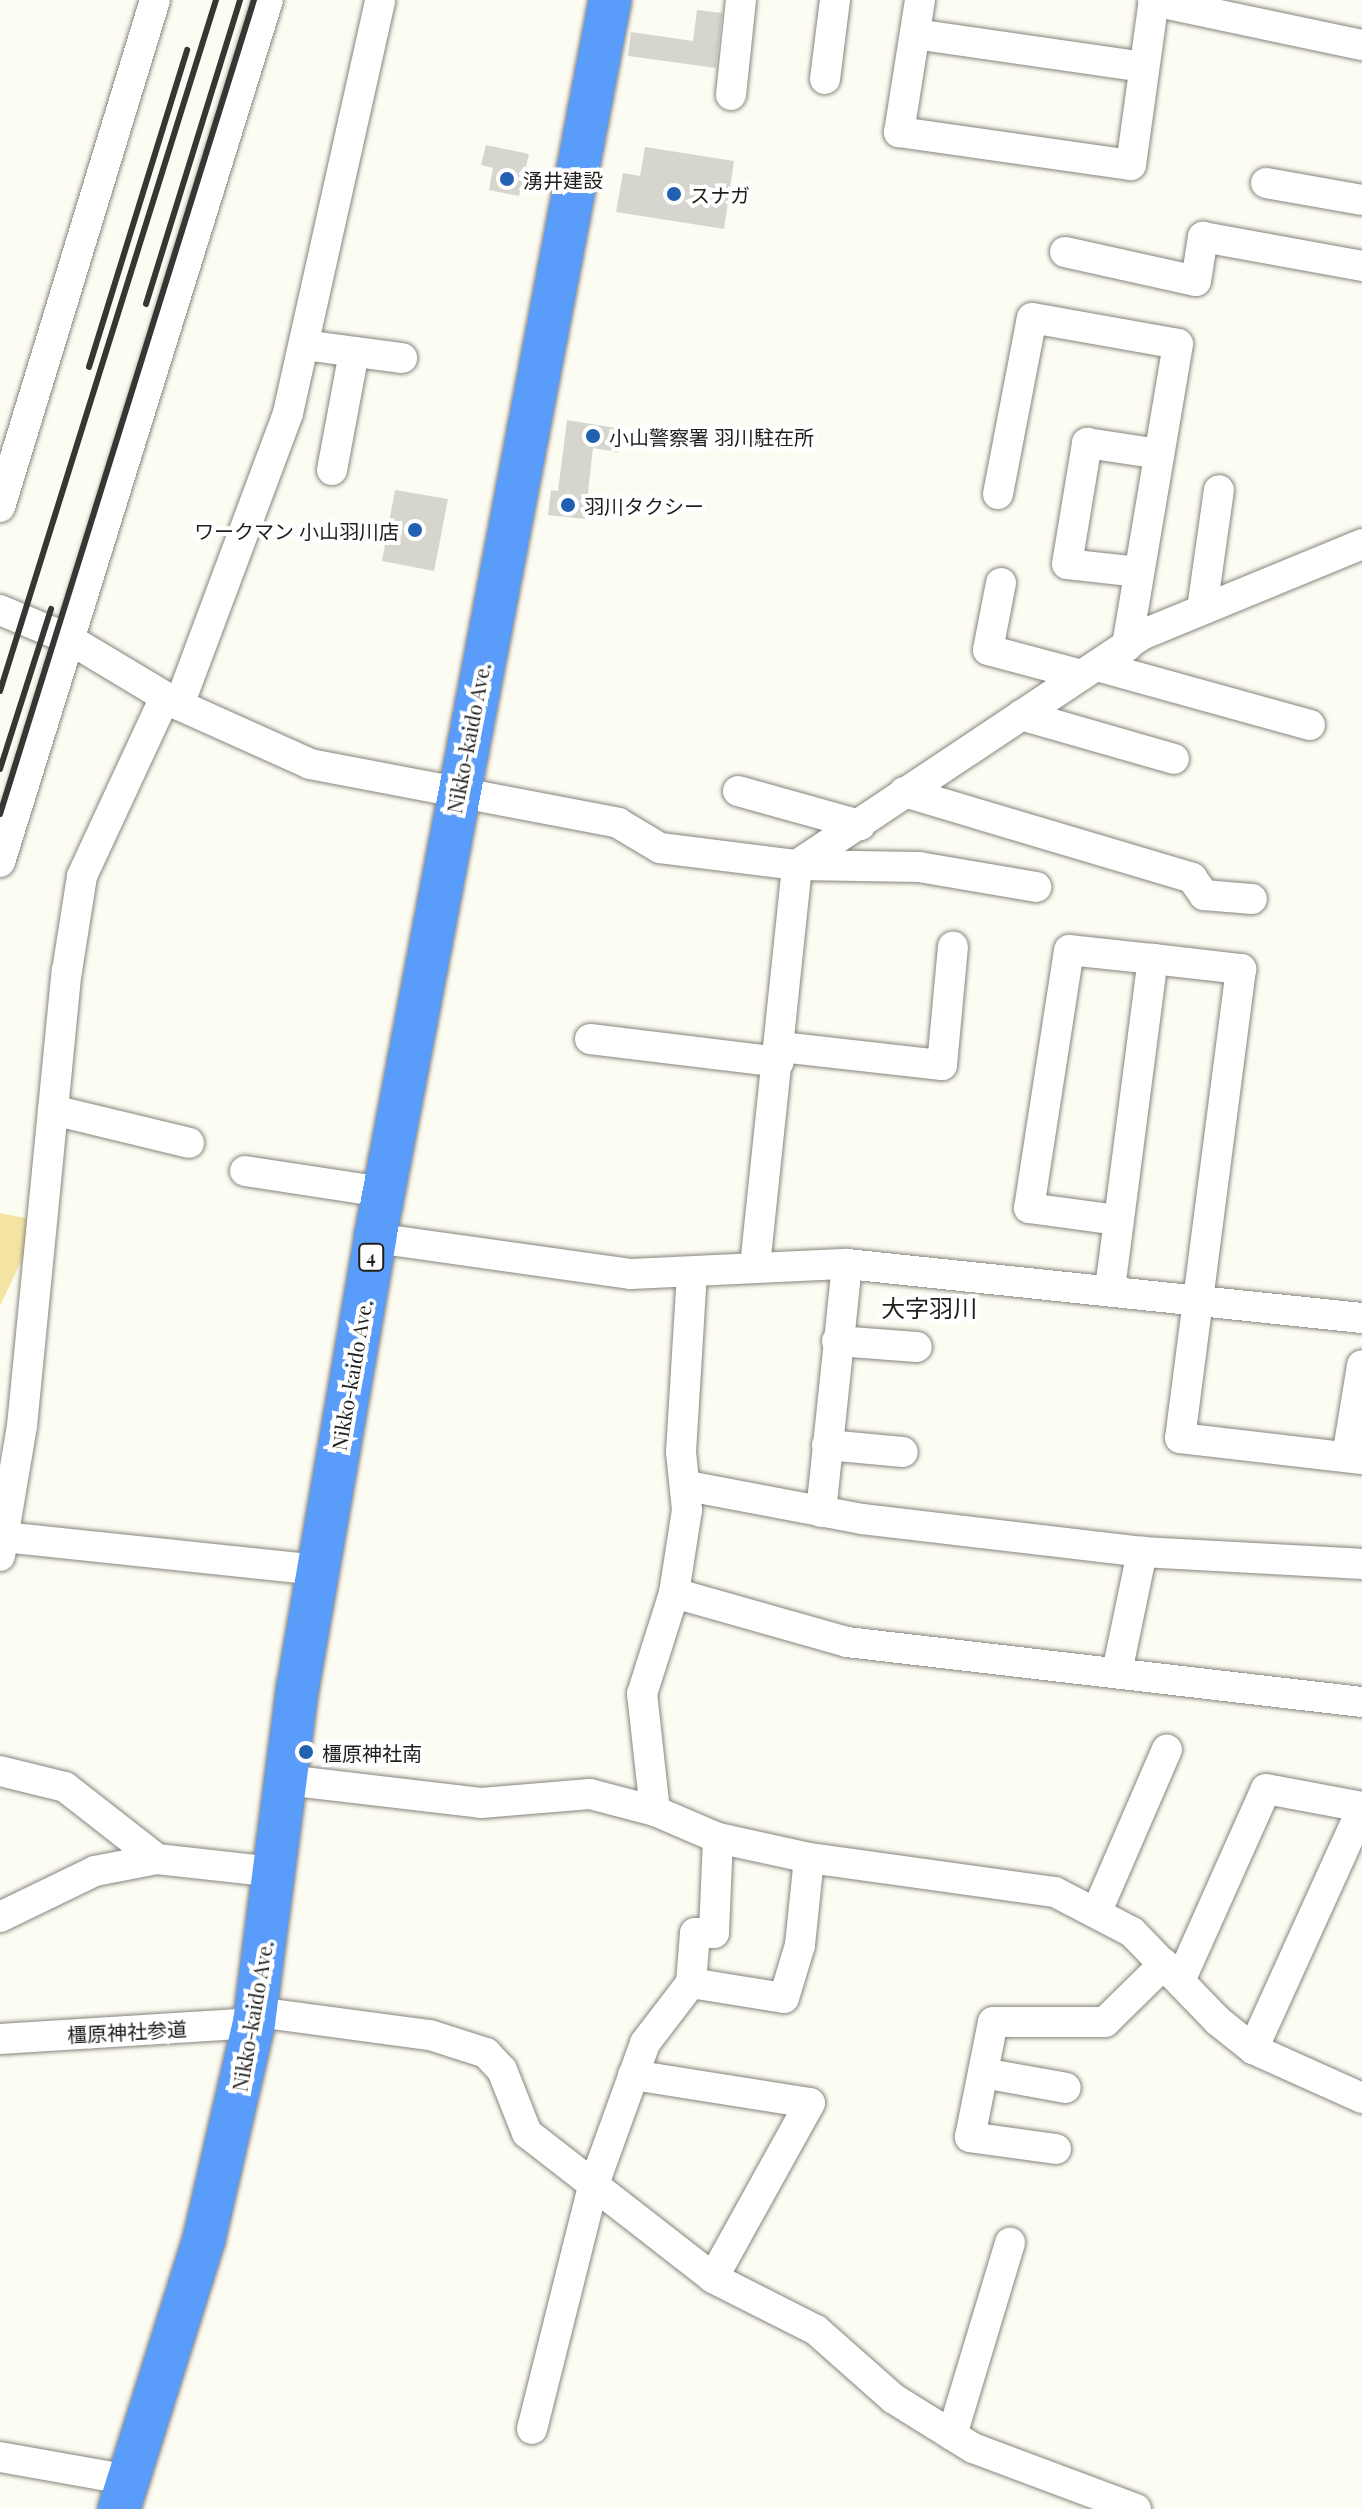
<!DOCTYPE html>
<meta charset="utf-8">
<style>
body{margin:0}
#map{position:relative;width:1362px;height:2509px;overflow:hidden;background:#fdfcf3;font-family:"Playfair Display","Noto Sans JP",serif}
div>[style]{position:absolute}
.green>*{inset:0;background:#f4e4a4}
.building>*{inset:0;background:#d7d6ce}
.roads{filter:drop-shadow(0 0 2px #86847d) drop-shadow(0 0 2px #86847d)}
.minor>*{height:30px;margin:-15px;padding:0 15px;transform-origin:15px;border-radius:15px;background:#fff}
.highway>*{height:42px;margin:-21px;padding:0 21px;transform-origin:21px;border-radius:21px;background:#5a9cf9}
.rail>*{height:6px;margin:-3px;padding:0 3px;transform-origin:3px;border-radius:3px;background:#373632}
.dots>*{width:22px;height:22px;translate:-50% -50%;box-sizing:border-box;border:4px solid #fff;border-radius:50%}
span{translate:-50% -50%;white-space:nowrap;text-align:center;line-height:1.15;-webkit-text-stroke:8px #fff;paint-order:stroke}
.shield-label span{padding:2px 6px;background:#fff;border:2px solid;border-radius:6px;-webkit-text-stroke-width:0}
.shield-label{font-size:18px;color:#1f1e1b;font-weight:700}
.poi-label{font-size:20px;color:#1f1e1b}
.left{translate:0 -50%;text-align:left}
.right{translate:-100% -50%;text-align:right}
.street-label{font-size:20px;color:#1f1e1b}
.quarter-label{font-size:24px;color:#1f1e1b}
</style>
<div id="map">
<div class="green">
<i style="clip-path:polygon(0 1213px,40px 1221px,0 1306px)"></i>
</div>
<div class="building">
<i style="clip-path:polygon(697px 10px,722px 13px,716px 68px,628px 56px,631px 32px,693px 41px)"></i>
<i style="clip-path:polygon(486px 145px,529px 154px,519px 196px,489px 190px,493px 168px,481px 165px)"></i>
<i style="clip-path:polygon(645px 147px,734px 161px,724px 229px,616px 212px,623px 173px,640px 176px)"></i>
<i style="clip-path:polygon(567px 420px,622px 429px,618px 452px,593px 448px,585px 519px,548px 515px,551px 490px,558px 491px)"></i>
<i style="clip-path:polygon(395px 490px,448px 499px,434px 571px,382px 561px)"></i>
</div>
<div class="roads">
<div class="minor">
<i style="left:920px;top:0;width:134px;rotate:99deg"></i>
<i style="left:899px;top:132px;width:234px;rotate:8.1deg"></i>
<i style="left:1131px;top:165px;width:167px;rotate:-82.1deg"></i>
<i style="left:1153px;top:1px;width:214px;rotate:11.9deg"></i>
<i style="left:915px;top:34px;width:231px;rotate:8.2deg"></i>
<i style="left:825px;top:79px;width:80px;rotate:-82.8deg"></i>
<i style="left:731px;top:95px;width:96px;rotate:-84deg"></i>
<i style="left:1266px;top:183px;width:97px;rotate:10deg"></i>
<i style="left:1065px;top:252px;width:134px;rotate:12.5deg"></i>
<i style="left:1196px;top:281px;width:45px;rotate:-81deg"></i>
<i style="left:1203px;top:237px;width:162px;rotate:10.3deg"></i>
<i style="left:304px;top:345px;width:99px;rotate:7.6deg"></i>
<i style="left:332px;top:470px;width:120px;rotate:-79.4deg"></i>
<i style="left:998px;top:494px;width:179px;rotate:-79.1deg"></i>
<i style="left:1032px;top:318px;width:148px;rotate:10.1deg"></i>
<i style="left:1178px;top:344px;width:307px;rotate:99.6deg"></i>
<i style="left:0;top:507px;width:530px;rotate:-73deg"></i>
<i style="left:1139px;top:572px;width:72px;rotate:-173.7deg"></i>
<i style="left:1067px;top:564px;width:123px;rotate:-80.6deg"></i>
<i style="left:1087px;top:443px;width:73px;rotate:8.7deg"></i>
<i style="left:1001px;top:583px;width:68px;rotate:101deg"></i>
<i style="left:988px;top:650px;width:97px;rotate:14.9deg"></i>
<i style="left:1202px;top:609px;width:120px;rotate:-81.9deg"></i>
<i style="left:0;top:610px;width:75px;rotate:22.8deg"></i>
<i style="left:69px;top:639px;width:128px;rotate:31deg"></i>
<i style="left:179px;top:705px;width:144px;rotate:24.2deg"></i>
<i style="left:310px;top:764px;width:314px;rotate:10.8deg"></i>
<i style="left:618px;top:823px;width:49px;rotate:30.8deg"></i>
<i style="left:660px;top:848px;width:138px;rotate:7.1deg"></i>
<i style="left:797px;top:865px;width:122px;rotate:0.9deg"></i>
<i style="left:919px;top:867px;width:119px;rotate:9.7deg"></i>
<i style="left:1097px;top:666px;width:221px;rotate:15.5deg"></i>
<i style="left:179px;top:705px;width:312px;rotate:-69.5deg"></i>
<i style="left:288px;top:413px;width:423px;rotate:-77.4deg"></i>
<i style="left:1021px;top:715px;width:159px;rotate:16deg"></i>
<i style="left:738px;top:791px;width:127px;rotate:15.6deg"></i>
<i style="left:904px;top:792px;width:301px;rotate:16.6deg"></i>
<i style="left:1192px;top:878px;width:21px;rotate:55deg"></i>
<i style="left:1204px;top:895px;width:48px;rotate:4.8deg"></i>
<i style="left:0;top:862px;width:903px;rotate:-72.73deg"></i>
<i style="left:797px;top:865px;width:417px;rotate:-33.7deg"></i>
<i style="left:1144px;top:634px;width:236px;rotate:-22.4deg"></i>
<i style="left:1153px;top:959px;width:89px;rotate:6.5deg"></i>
<i style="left:1241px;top:969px;width:473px;rotate:97.4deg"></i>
<i style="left:1180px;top:1438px;width:183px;rotate:6.6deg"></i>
<i style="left:590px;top:1039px;width:190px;rotate:6.9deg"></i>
<i style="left:781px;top:1047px;width:162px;rotate:6.4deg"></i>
<i style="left:942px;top:1065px;width:119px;rotate:-84.7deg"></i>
<i style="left:53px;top:1110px;width:140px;rotate:13.6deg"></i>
<i style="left:245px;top:1171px;width:140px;rotate:8.7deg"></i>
<i style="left:375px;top:1238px;width:259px;rotate:8deg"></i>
<i style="left:631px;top:1274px;width:216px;rotate:-2.7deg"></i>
<i style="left:847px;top:1264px;width:518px;rotate:5.99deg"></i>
<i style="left:755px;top:1266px;width:403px;rotate:-84deg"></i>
<i style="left:1110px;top:1289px;width:333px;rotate:-82.6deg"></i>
<i style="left:1153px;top:959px;width:84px;rotate:-173.9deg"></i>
<i style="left:1069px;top:950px;width:261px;rotate:98.8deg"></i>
<i style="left:1029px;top:1208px;width:90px;rotate:7.7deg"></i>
<i style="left:837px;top:1341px;width:80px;rotate:4.3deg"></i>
<i style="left:827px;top:1445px;width:76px;rotate:5.3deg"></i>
<i style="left:1347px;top:1457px;width:93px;rotate:-80.7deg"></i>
<i style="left:688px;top:1486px;width:177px;rotate:10.7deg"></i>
<i style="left:862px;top:1519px;width:282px;rotate:6.7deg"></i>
<i style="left:1142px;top:1552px;width:220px;rotate:3.1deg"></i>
<i style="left:821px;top:1512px;width:249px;rotate:-84deg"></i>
<i style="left:4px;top:1537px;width:315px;rotate:6deg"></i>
<i style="left:0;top:1556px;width:132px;rotate:-80.4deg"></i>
<i style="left:22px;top:1426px;width:457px;rotate:-84.4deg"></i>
<i style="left:67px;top:971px;width:96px;rotate:-81deg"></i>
<i style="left:82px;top:876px;width:197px;rotate:-65.1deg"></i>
<i style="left:674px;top:1593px;width:180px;rotate:15.8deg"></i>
<i style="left:847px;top:1642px;width:518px;rotate:6.65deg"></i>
<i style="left:1117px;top:1672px;width:123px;rotate:-78.2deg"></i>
<i style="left:0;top:1771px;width:67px;rotate:13.8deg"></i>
<i style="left:65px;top:1787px;width:117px;rotate:38deg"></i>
<i style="left:157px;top:1859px;width:119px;rotate:6.3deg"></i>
<i style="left:286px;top:1780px;width:196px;rotate:6.7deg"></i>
<i style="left:481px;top:1803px;width:109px;rotate:-4.7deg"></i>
<i style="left:590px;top:1794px;width:67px;rotate:14.7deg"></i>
<i style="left:655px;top:1811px;width:69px;rotate:23.2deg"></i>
<i style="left:718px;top:1838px;width:93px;rotate:12.4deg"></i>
<i style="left:809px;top:1858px;width:248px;rotate:7.9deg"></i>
<i style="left:1055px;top:1892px;width:87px;rotate:27.5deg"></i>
<i style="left:1132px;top:1932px;width:124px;rotate:46deg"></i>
<i style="left:1218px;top:2021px;width:45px;rotate:38.7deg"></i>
<i style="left:1253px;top:2049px;width:120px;rotate:24.2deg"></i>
<i style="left:655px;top:1811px;width:118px;rotate:-96.3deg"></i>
<i style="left:642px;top:1694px;width:106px;rotate:-72.4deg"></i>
<i style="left:674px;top:1593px;width:84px;rotate:-81.1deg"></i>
<i style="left:687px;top:1510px;width:58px;rotate:-95.9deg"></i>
<i style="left:681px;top:1452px;width:178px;rotate:-86.5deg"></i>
<i style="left:1097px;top:1911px;width:176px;rotate:-66.6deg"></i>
<i style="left:0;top:1917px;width:106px;rotate:-25.8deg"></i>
<i style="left:95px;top:1871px;width:63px;rotate:-11deg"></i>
<i style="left:1180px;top:1981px;width:210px;rotate:-65.9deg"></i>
<i style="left:1266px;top:1789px;width:98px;rotate:10.6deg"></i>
<i style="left:691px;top:1983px;width:50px;rotate:-85.4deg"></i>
<i style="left:695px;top:1933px;width:19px"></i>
<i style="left:714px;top:1933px;width:95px;rotate:-87.6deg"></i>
<i style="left:0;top:2039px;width:255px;rotate:-3.6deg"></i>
<i style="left:254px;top:2023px;width:20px;rotate:-27deg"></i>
<i style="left:272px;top:2014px;width:159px;rotate:7.6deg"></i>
<i style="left:430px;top:2035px;width:59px;rotate:17.8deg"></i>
<i style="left:486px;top:2053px;width:23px;rotate:47deg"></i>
<i style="left:502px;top:2070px;width:68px;rotate:68.4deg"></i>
<i style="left:527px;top:2133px;width:236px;rotate:37.9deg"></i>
<i style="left:713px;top:2278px;width:115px;rotate:26.8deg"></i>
<i style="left:816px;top:2330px;width:104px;rotate:41.5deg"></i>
<i style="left:894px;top:2399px;width:93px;rotate:31.8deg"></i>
<i style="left:973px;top:2448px;width:174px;rotate:20.5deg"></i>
<i style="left:1253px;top:2049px;width:264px;rotate:-65.6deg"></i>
<i style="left:983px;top:2073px;width:84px;rotate:10.2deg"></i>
<i style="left:633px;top:2075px;width:179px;rotate:9deg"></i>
<i style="left:810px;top:2103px;width:200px;rotate:119deg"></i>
<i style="left:1056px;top:2149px;width:87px;rotate:-172.1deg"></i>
<i style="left:970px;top:2137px;width:117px;rotate:-78.7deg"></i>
<i style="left:993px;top:2022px;width:112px"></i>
<i style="left:1105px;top:2022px;width:83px;rotate:-44.5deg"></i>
<i style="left:532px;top:2429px;width:250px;rotate:-75.9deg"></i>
<i style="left:593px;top:2187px;width:153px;rotate:-70.1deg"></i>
<i style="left:645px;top:2043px;width:76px;rotate:-52.5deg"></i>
<i style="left:691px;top:1983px;width:94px;rotate:9.2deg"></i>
<i style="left:784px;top:1998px;width:55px;rotate:-73.2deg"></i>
<i style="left:800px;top:1945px;width:87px;rotate:-84.1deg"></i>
<i style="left:952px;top:2435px;width:201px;rotate:-73.2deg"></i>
<i style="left:0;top:2457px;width:131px;rotate:10.1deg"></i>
</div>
<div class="highway">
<i style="left:119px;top:2509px;width:283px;rotate:-72.5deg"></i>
<i style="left:204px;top:2239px;width:222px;rotate:-77deg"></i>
<i style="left:254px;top:2023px;width:340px;rotate:-82.6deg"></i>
<i style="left:298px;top:1686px;width:455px;rotate:-80.2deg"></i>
<i style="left:375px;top:1238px;width:1260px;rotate:-79.25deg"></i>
</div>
</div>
<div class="rail">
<i style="left:146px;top:304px;width:318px;rotate:-72.8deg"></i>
<i style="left:89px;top:367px;width:332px;rotate:-72.8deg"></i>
<i style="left:0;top:691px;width:724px;rotate:-72.64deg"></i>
<i style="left:0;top:769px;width:168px;rotate:-72.3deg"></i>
<i style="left:0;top:814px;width:853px;rotate:-72.67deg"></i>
</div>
<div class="dots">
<i style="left:507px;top:179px;background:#2260b1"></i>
<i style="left:674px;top:194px;background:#2260b1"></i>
<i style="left:593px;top:436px;background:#2260b1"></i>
<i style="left:568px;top:505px;background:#2260b1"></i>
<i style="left:415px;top:530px;background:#2260b1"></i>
<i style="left:306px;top:1752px;background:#2260b1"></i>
</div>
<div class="shield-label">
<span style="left:371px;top:1257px">4</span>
</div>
<div class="poi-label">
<span class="left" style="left:523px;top:179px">湧井建設</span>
<span class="left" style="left:690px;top:194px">スナガ</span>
<span class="left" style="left:609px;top:436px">小山警察署 羽川駐在所</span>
<span class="left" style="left:584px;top:505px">羽川タクシー</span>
<span class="right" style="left:399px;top:530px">ワークマン 小山羽川店</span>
<span class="left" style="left:322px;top:1752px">橿原神社南</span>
</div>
<div class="street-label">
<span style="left:468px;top:738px;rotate:-79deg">Nikko-kaido Ave.</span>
<span style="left:351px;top:1375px;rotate:-80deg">Nikko-kaido Ave.</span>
<span style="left:252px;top:2016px;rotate:-80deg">Nikko-kaido Ave.</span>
<span style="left:127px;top:2031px;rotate:-3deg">橿原神社参道</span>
</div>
<div class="quarter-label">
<span style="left:929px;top:1308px">大字羽川</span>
</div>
</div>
